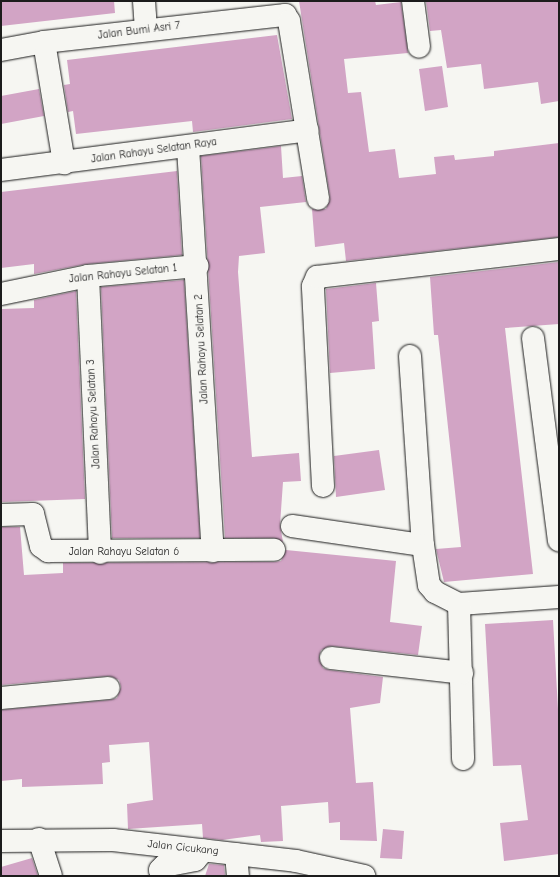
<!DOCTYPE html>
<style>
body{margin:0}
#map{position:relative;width:560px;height:877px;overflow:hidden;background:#f6f6f2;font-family:"Comic Neue",sans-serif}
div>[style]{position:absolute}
.building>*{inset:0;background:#d2a4c5}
.roads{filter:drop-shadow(0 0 1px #1c1c1c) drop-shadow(0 0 1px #1c1c1c)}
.minor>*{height:22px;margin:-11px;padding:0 11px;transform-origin:11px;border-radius:11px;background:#f6f6f2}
span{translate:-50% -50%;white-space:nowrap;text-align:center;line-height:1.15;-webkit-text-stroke:3px #f6f6f2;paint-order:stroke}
.street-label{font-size:11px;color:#1c1c1c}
.frame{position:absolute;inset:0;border:2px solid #1c1c1c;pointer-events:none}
</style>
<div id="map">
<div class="building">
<i style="clip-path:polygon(1px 1px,114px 1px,115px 13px,1px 26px)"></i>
<i style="clip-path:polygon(299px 1px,375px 1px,376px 5px,401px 2px,408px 53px,344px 59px,348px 93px,361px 92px,369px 152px,395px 149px,399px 178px,436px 174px,434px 157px,454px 155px,455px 160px,494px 156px,494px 151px,559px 143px,559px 237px,346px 261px,344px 243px,315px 247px,312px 209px,326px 209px,330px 197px)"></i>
<i style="clip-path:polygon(426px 1px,559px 1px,559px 101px,541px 104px,538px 82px,484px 89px,481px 64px,447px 68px,441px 30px,430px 31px)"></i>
<i style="clip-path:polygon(277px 35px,292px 119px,193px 132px,192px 121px,76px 134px,73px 111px,68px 112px,64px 85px,70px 84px,67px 60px)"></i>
<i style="clip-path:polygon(442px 66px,448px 107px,425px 111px,419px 69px)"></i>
<i style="clip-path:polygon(39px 89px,44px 116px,1px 124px,1px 96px)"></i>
<i style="clip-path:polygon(281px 146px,283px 178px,302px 176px,306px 202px,260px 207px,265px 253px,239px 256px,238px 272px,252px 457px,299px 453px,301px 481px,283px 482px,280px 525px,283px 542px,274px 538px,225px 538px,201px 156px)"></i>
<i style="clip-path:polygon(177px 171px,182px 255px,87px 264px,34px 274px,34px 264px,1px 268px,1px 192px)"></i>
<i style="clip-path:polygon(559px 262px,559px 324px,505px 328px,533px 574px,444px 582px,436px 549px,461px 547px,438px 335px,434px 335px,430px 277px)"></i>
<i style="clip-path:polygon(184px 280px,200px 538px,112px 538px,101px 287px)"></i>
<i style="clip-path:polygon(376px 283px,379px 321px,372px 322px,375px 369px,330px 373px,326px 289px)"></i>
<i style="clip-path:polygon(76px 291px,85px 499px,1px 502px,1px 309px,34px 308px,34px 300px)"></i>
<i style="clip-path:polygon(379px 450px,385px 490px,336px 497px,334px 456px)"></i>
<i style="clip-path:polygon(1px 527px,20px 527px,24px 575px,63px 573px,63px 563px,274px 562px,281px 561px,286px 550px,396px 561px,390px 622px,422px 626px,418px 655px,332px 646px,321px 650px,319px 657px,323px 668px,329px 670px,383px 677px,380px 703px,350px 708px,356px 783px,373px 782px,377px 841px,340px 840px,340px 822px,329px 823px,328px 802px,281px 806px,283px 841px,261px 842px,260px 835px,222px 840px,203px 838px,202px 824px,128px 829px,127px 804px,153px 800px,149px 742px,109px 745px,110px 762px,102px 763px,103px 784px,22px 787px,22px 779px,1px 781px,1px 710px,110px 700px,117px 698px,121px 687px,119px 680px,108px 676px,1px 685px)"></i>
<i style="clip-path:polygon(553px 620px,559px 727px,559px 854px,504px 861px,500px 823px,528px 820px,521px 765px,493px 766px,485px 624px)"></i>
<i style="clip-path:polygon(383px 829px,404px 831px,402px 859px,380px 858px)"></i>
<i style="clip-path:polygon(32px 858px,38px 876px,1px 876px,1px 867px)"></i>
<i style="clip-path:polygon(209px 864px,224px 865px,225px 876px,205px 876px)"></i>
</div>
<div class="roads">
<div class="minor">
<i style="left:144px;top:1px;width:29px;rotate:86deg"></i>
<i style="left:413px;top:1px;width:46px;rotate:82.6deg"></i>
<i style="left:44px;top:42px;width:123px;rotate:80.6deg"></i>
<i style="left:1px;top:50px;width:44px;rotate:-10.5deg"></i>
<i style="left:44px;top:42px;width:243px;rotate:-6.4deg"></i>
<i style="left:285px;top:15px;width:7px;rotate:56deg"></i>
<i style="left:289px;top:21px;width:180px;rotate:80.7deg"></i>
<i style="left:188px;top:147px;width:405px;rotate:86.5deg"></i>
<i style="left:1px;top:170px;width:309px;rotate:-7.4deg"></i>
<i style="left:88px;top:276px;width:277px;rotate:87.5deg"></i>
<i style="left:1px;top:294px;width:89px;rotate:-11.7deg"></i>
<i style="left:88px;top:276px;width:110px;rotate:-5.2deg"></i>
<i style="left:533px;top:338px;width:204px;rotate:82.7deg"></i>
<i style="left:410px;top:356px;width:189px;rotate:86.1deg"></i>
<i style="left:323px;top:486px;width:200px;rotate:-92.9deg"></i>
<i style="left:313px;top:286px;width:10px;rotate:-66deg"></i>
<i style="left:317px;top:277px;width:244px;rotate:-6.6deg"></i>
<i style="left:1px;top:515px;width:32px;rotate:-2deg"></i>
<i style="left:33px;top:514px;width:33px;rotate:76deg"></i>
<i style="left:41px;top:546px;width:9px;rotate:36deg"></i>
<i style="left:48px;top:551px;width:226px;rotate:-0.3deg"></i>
<i style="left:292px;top:526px;width:132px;rotate:8.3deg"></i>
<i style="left:423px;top:545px;width:40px;rotate:81.5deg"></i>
<i style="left:429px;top:585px;width:9px;rotate:49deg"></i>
<i style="left:435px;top:592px;width:27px;rotate:27deg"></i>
<i style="left:459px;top:604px;width:100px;rotate:-4deg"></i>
<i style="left:459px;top:604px;width:155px;rotate:88.5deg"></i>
<i style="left:331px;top:658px;width:132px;rotate:6.5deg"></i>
<i style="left:1px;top:698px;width:108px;rotate:-5.3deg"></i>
<i style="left:39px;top:839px;width:39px;rotate:72deg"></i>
<i style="left:1px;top:841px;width:112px;rotate:-0.5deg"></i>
<i style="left:113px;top:840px;width:184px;rotate:6.5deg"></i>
<i style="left:296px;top:861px;width:70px;rotate:12.4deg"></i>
<i style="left:236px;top:854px;width:22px;rotate:85deg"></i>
<i style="left:162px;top:876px;width:6px;rotate:-108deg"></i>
<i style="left:160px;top:870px;width:6px;rotate:-45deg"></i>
<i style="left:164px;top:866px;width:32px;rotate:-11deg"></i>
<i style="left:195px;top:860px;width:13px;rotate:-48deg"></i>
</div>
</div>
<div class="street-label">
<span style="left:139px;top:31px;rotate:-7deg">Jalan Bumi Asri 7</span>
<span style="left:154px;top:151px;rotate:-8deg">Jalan Rahayu Selatan Raya</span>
<span style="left:123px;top:274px;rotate:-6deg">Jalan Rahayu Selatan 1</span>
<span style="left:202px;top:349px;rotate:-93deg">Jalan Rahayu Selatan 2</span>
<span style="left:94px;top:414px;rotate:-93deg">Jalan Rahayu Selatan 3</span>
<span style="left:124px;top:552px">Jalan Rahayu Selatan 6</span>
<span style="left:183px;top:848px;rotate:6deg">Jalan Cicukang</span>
</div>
<div class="frame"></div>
</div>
